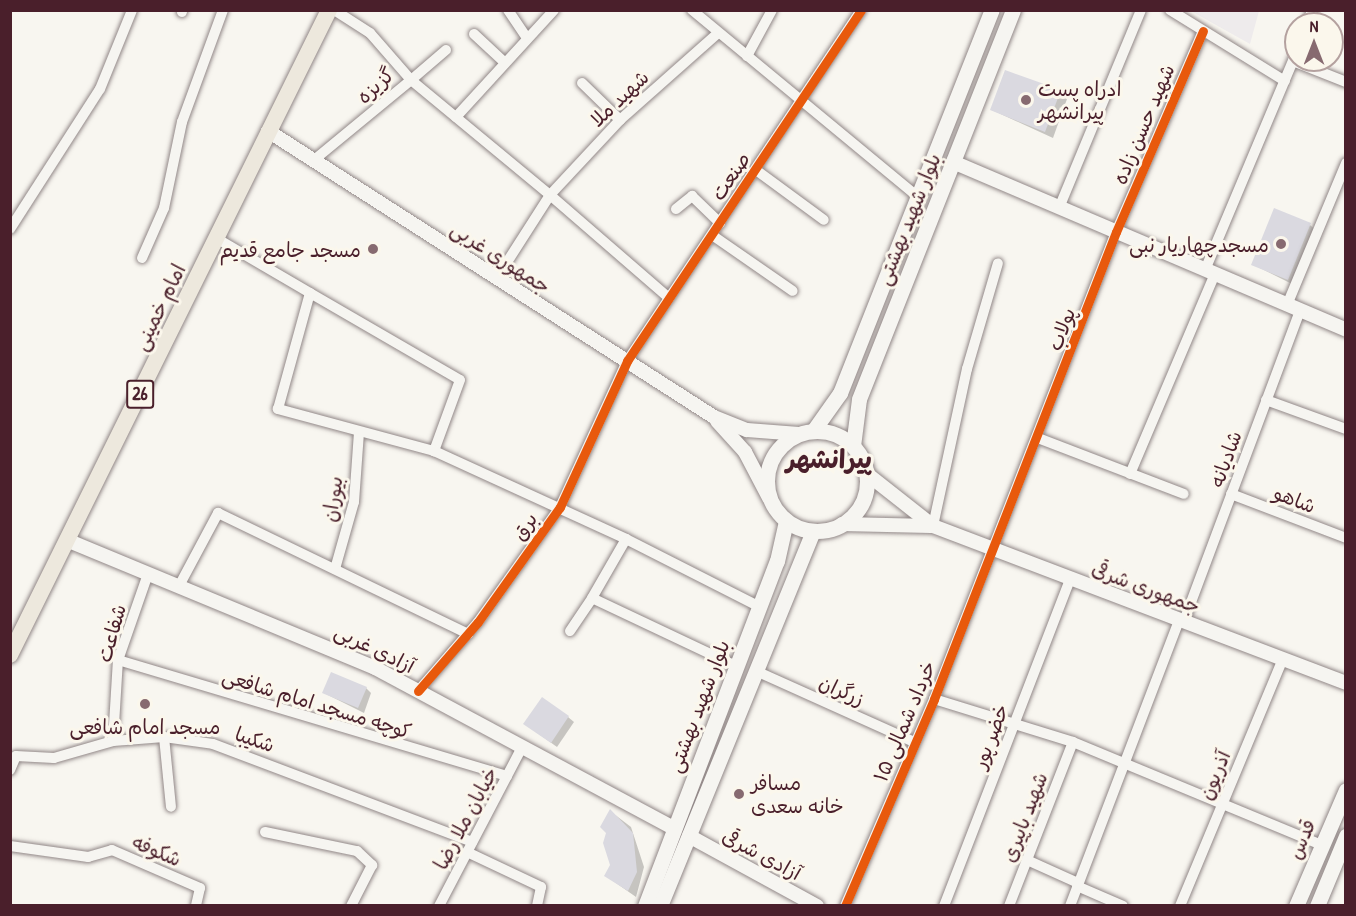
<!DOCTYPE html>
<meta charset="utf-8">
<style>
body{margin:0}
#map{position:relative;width:1356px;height:916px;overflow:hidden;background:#f8f6f0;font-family:"Patrick Hand","Playpen Sans Arabic",sans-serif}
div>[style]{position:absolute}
.built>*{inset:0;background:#eeebec}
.shadow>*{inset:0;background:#0003}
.building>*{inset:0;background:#dad9e0}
.roads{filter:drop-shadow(0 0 2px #918787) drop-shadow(0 0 2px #918787)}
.minor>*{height:10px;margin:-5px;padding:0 5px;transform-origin:5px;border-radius:5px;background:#f6f5f1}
.tertiary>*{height:14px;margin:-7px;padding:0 7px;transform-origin:7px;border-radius:7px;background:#f6f5f1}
.secondary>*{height:15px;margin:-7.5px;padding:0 7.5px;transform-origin:7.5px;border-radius:7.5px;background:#f6f5f1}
.secondary>.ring{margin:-7.5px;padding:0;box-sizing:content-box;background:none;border:15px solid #f6f5f1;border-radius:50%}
.primary>*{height:16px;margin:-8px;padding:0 8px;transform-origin:8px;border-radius:8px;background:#ede8dd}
.cycleway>*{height:9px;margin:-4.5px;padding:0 4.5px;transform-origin:4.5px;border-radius:4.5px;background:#e8590c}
.dots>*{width:16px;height:16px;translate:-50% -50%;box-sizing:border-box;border:3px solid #fbf7ec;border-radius:50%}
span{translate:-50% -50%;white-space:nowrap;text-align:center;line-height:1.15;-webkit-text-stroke:6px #fbf7ec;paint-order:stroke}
.shield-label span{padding:2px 4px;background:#fbf7ec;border:2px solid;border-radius:4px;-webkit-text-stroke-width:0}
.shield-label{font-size:18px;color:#4a1f2b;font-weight:700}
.street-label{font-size:20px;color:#4a1f2b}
.poi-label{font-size:20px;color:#4a1f2b}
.left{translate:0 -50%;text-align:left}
.right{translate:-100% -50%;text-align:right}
.district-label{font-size:26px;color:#4a1f2b;font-weight:700}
.frame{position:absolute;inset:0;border:12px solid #4a1f2b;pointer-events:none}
.north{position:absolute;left:1284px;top:12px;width:60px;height:60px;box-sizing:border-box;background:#fbf7ec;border:2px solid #b4a19f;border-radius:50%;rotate:0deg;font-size:16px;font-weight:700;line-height:24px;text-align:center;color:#4a1f2b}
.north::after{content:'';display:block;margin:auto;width:21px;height:27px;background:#876a70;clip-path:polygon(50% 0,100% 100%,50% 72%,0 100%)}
</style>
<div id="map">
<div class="built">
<i style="clip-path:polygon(1191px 11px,1259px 11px,1250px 44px)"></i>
</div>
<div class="shadow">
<i style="clip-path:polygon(1060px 91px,1067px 99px,1053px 138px,992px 110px)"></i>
<i style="clip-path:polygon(1310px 225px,1318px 232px,1296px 286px,1252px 264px)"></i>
<i style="clip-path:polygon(366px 688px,371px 693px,364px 713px,324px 693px)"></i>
<i style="clip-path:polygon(568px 717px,574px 722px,557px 747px,525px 724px)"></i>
<i style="clip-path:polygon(610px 811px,631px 827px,644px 867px,636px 897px,606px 876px,612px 865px)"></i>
</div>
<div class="building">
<i style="clip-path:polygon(1005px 70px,1061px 90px,1045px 132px,990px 110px)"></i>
<i style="clip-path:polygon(1274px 208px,1311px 223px,1288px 280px,1251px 265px)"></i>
<i style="clip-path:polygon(331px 672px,367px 687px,358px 708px,322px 693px)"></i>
<i style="clip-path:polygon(542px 697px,569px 716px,551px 743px,523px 724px)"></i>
<i style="clip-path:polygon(610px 809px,633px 833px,637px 872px,628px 891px,604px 876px,610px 865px,603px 843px,606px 833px,600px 827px)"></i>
</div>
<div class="roads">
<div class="minor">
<i style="left:508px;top:10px;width:32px;rotate:56deg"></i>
<i style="left:692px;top:10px;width:293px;rotate:39.6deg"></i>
<i style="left:1170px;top:10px;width:135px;rotate:31.7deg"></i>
<i style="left:182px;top:12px;width:2px;rotate:-90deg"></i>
<i style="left:1307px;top:24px;width:15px;rotate:-70deg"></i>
<i style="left:474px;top:34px;width:41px;rotate:43deg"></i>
<i style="left:446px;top:50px;width:46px;rotate:139.4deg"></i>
<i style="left:411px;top:80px;width:180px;rotate:39.6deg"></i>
<i style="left:550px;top:195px;width:98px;rotate:122.6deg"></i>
<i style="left:747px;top:56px;width:52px;rotate:-61.5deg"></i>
<i style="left:1293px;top:61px;width:57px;rotate:21.6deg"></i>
<i style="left:582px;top:83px;width:53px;rotate:44.2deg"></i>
<i style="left:456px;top:117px;width:145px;rotate:-47.5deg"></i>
<i style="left:314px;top:160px;width:126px;rotate:-39.5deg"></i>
<i style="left:411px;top:80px;width:62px;rotate:-131.1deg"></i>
<i style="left:370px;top:33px;width:43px;rotate:-147.4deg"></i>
<i style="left:756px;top:170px;width:84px;rotate:36.3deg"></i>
<i style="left:1059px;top:208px;width:214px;rotate:-67.5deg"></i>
<i style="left:676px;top:209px;width:21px;rotate:-39deg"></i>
<i style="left:692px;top:196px;width:39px;rotate:44deg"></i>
<i style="left:10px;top:229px;width:166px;rotate:-57.3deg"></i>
<i style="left:100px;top:89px;width:85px;rotate:-67.9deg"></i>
<i style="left:712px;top:235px;width:98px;rotate:34.7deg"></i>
<i style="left:216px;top:238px;width:109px;rotate:30.3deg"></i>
<i style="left:310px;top:293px;width:173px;rotate:30.1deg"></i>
<i style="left:460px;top:380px;width:76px;rotate:110.1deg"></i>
<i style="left:434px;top:451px;width:162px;rotate:-164.9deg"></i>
<i style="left:278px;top:409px;width:120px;rotate:-74.6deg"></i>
<i style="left:142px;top:258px;width:55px;rotate:-66.3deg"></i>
<i style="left:164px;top:208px;width:88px;rotate:-78.2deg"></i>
<i style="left:182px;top:122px;width:119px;rotate:-69.9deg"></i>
<i style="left:1205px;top:270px;width:234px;rotate:-67.2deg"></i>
<i style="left:669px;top:298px;width:157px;rotate:-139.1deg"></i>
<i style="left:550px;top:195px;width:103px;rotate:-47deg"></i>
<i style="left:620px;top:120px;width:131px;rotate:-41.6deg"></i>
<i style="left:1287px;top:305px;width:154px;rotate:-67.4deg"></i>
<i style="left:1266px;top:400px;width:85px;rotate:19.9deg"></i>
<i style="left:1038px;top:438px;width:156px;rotate:21deg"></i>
<i style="left:434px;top:451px;width:211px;rotate:24.6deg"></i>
<i style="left:1130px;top:474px;width:217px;rotate:-67deg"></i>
<i style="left:1231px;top:494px;width:123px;rotate:20.9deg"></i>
<i style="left:933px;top:526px;width:161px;rotate:-77.8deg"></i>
<i style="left:967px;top:369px;width:110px;rotate:-73.7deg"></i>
<i style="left:335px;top:569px;width:70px;rotate:-74.2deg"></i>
<i style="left:354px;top:502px;width:70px;rotate:-85.9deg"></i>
<i style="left:179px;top:586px;width:83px;rotate:-61.9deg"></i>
<i style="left:218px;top:513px;width:278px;rotate:25.8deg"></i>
<i style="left:1184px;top:621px;width:332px;rotate:-69.5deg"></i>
<i style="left:570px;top:631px;width:40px;rotate:-56deg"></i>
<i style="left:118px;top:660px;width:406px;rotate:16.6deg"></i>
<i style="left:738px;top:667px;width:161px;rotate:-154.7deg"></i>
<i style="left:592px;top:598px;width:68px;rotate:-60deg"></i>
<i style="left:626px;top:539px;width:148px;rotate:26.9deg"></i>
<i style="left:756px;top:671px;width:173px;rotate:24.2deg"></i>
<i style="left:418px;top:691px;width:91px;rotate:-49deg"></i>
<i style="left:478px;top:622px;width:141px;rotate:-54.5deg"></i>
<i style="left:560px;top:507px;width:161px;rotate:-65.3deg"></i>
<i style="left:627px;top:361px;width:422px;rotate:-56.3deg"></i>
<i style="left:934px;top:699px;width:145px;rotate:17.2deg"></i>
<i style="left:1073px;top:742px;width:269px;rotate:22.5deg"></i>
<i style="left:164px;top:737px;width:70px;rotate:84.3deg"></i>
<i style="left:113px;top:741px;width:81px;rotate:-86.5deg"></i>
<i style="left:118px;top:660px;width:91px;rotate:-70.8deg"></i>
<i style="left:10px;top:770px;width:15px;rotate:-67deg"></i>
<i style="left:16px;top:756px;width:38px;rotate:3deg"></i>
<i style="left:54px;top:758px;width:61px;rotate:-16.1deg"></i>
<i style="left:113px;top:741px;width:51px;rotate:-4.5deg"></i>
<i style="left:164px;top:737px;width:49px;rotate:8.1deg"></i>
<i style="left:213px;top:744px;width:277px;rotate:20.7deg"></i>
<i style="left:265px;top:832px;width:94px;rotate:11.7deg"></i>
<i style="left:357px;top:851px;width:21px;rotate:43deg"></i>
<i style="left:372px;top:865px;width:46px;rotate:117.1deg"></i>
<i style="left:10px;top:846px;width:79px;rotate:8deg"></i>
<i style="left:88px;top:857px;width:25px;rotate:-16deg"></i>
<i style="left:112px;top:850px;width:96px;rotate:23.4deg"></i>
<i style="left:200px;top:888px;width:18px;rotate:103deg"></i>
<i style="left:467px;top:852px;width:82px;rotate:25.3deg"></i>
<i style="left:541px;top:887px;width:19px;rotate:102deg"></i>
<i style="left:1027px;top:860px;width:56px;rotate:24.3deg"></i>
<i style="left:1077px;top:886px;width:50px;rotate:23.5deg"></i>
<i style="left:439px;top:906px;width:179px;rotate:-62.4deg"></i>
<i style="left:845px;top:906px;width:225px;rotate:-66.7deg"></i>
<i style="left:934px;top:699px;width:501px;rotate:-68.71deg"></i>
<i style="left:1116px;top:232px;width:219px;rotate:-66.6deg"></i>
<i style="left:944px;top:906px;width:350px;rotate:-68.9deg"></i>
<i style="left:1009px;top:906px;width:176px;rotate:-68.7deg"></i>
<i style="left:1070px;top:906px;width:306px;rotate:-69.1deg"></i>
<i style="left:1180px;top:906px;width:268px;rotate:-67.4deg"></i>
</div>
<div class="tertiary">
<i style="left:268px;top:131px;width:530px;rotate:32.67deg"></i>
<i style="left:714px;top:417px;width:35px;rotate:22deg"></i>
<i style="left:747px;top:430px;width:52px;rotate:4.4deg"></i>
<i style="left:953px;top:162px;width:427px;rotate:23.1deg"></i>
<i style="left:717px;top:421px;width:42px;rotate:47.9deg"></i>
<i style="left:745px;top:452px;width:52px;rotate:62.4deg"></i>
<i style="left:866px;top:473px;width:85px;rotate:38.3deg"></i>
<i style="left:933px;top:526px;width:442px;rotate:20.8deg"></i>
<i style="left:842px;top:524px;width:89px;rotate:1.3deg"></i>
<i style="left:69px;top:541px;width:331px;rotate:22.5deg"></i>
<i style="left:375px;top:668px;width:339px;rotate:28.2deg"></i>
<i style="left:689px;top:836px;width:146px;rotate:28.7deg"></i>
</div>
<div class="secondary">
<i style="left:813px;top:431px;width:47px;rotate:-54.6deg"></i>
<i style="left:840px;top:393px;width:412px;rotate:-68.4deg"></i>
<i class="ring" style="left:767px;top:431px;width:85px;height:85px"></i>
<i style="left:853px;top:446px;width:47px;rotate:-82.7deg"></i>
<i style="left:859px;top:399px;width:418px;rotate:-68.4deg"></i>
<i style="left:645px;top:906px;width:369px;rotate:-69.1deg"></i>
<i style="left:777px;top:561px;width:41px;rotate:-77.3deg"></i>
<i style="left:660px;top:906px;width:405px;rotate:-67.8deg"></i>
<i style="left:1296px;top:906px;width:126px;rotate:-66.7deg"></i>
<i style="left:1317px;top:906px;width:76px;rotate:-67.5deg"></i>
</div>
<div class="primary">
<i style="left:10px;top:655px;width:720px;rotate:-63.68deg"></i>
</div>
</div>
<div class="cycleway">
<i style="left:418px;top:691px;width:91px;rotate:-49deg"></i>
<i style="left:478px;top:622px;width:141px;rotate:-54.5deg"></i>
<i style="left:560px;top:507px;width:161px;rotate:-65.3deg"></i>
<i style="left:627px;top:361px;width:422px;rotate:-56.3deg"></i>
<i style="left:845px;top:906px;width:225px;rotate:-66.7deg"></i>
<i style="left:934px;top:699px;width:501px;rotate:-68.71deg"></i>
<i style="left:1116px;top:232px;width:219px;rotate:-66.6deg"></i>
</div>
<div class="dots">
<i style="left:1026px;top:100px;background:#876a70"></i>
<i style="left:1281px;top:244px;background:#876a70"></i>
<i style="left:373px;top:249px;background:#876a70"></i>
<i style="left:145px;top:704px;background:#876a70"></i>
<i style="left:739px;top:794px;background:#876a70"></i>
</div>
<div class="shield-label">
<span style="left:140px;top:394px">26</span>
</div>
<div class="street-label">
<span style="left:375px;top:85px;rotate:-42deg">گزیزه</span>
<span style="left:619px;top:98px;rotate:-43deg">شهید ملا</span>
<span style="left:1143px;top:124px;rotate:-67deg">شهید حسن زاده</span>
<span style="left:730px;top:176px;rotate:-56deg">صنعت</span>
<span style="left:908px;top:219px;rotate:-68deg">بلوار شهید بهشتی</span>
<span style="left:501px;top:257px;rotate:33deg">جمهوری غربی</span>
<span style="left:159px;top:307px;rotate:-64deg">امام خمینی</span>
<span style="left:1061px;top:329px;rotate:-69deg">پولاب</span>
<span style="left:1225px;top:459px;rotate:-70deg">شادیانه</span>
<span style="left:332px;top:499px;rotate:-82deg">بیوران</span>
<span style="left:1295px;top:499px;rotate:21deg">شاهو</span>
<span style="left:524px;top:526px;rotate:-55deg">برق</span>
<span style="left:1146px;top:587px;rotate:20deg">جمهوری شرقی</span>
<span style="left:111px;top:633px;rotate:-74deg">شفاعت</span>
<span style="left:375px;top:648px;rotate:26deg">آزادی غربی</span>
<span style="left:842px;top:690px;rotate:24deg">زرگران</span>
<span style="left:317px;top:703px;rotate:17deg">کوچه مسجد امام شافعی</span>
<span style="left:698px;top:706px;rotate:-69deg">بلوار شهید بهشتی</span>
<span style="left:904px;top:721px;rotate:-67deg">۱۵ خرداد شمالی</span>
<span style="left:990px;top:736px;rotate:-69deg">خضر پور</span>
<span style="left:255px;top:739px;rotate:19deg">شکیبا</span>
<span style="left:1214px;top:775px;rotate:-67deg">آذریون</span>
<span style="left:1024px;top:817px;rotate:-69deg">شهید باپیری</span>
<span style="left:465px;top:818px;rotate:-62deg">خیابان ملا رضا</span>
<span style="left:1301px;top:839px;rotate:-67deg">قدس</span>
<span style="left:157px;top:850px;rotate:23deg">شکوفه</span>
<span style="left:762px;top:854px;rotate:28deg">آزادی شرقی</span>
</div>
<div class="poi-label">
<span class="left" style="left:1038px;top:100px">ادراه پست<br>پیرانشهر</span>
<span class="right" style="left:1269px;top:244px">مسجدچهاریار نبی</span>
<span class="right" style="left:361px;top:249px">مسجد جامع قدیم</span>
<span style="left:145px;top:726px">مسجد امام شافعی</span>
<span class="left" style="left:751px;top:794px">مسافر<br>خانه سعدی</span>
</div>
<div class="district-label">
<span style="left:829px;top:459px">پیرانشهر</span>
</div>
<div class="frame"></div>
<div class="north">N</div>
</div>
